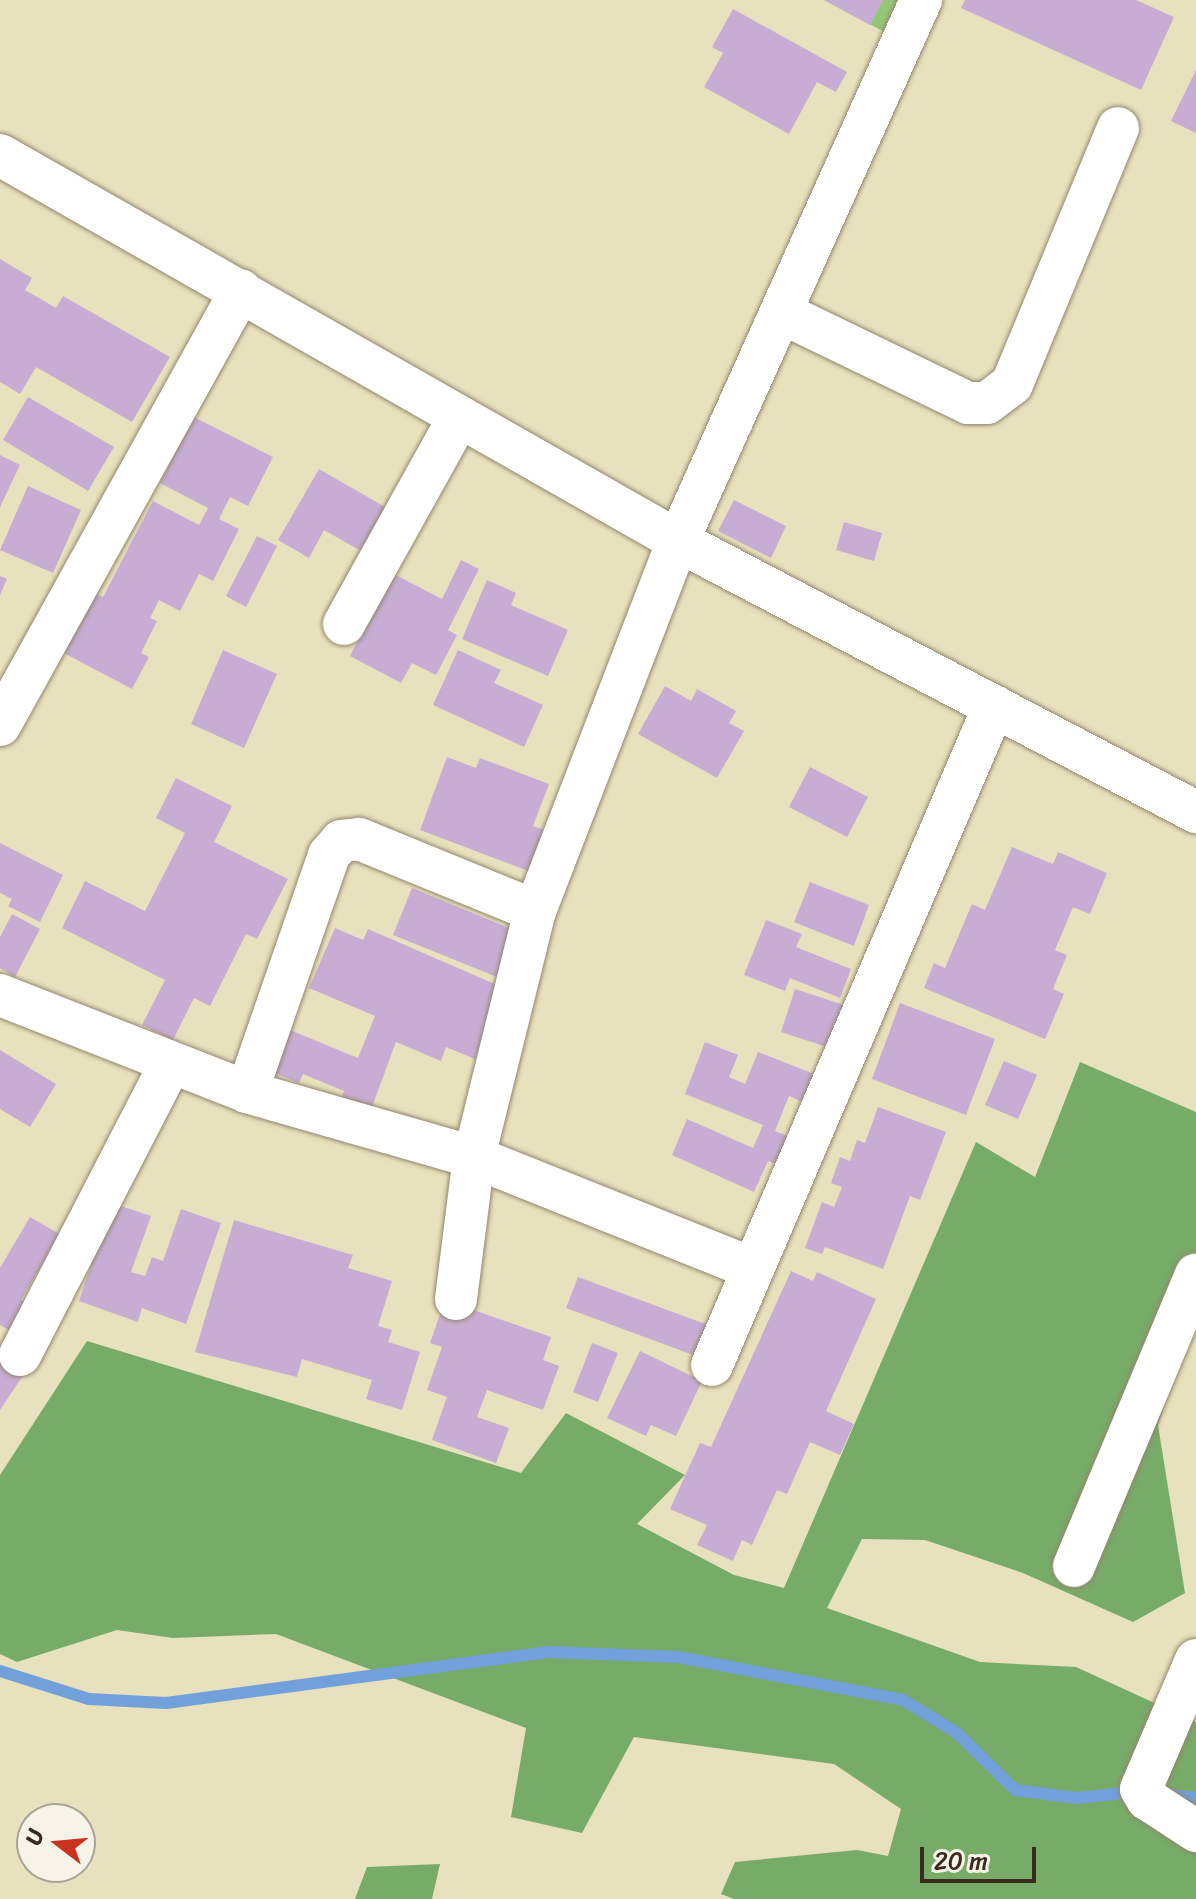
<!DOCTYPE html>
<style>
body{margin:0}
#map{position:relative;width:1196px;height:1899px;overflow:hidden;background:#e8e1bd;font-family:Sriracha,sans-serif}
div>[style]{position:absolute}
.green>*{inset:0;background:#94c677}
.forest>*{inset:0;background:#77ab68}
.stream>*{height:12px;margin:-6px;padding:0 6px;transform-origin:6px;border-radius:6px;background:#71a0da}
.building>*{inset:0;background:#c7add4}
.roads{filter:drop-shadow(0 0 2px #92866e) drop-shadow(0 0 2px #92866e)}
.street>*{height:42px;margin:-21px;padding:0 21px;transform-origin:21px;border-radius:21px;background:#fff}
span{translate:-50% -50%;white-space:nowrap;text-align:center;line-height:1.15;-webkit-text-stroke:7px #f7f3e8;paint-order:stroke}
.north{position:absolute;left:16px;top:1803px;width:80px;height:80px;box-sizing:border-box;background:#f7f3e8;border:2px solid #aca397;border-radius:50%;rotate:286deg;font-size:22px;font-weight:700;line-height:32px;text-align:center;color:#3b2a1e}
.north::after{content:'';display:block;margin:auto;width:28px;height:36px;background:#c8321e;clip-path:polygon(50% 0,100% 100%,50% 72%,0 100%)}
.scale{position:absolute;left:920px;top:1847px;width:116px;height:36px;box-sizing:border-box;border:4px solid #3b2a1e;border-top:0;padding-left:10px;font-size:24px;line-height:28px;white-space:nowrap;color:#3b2a1e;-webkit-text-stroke:6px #f7f3e8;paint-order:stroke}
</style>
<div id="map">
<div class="green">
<i style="clip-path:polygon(824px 0,910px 0,894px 37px)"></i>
</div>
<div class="forest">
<i style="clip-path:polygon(1080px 1062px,1196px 1112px,1196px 1305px,1158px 1425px,1185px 1593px,1133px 1622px,1023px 1573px,925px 1540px,862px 1539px,827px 1608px,980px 1662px,1076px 1667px,1196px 1722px,1196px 1899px,734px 1899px,721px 1894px,735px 1862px,857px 1850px,888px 1856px,901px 1809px,834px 1764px,634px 1737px,582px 1833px,511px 1817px,526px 1728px,276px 1634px,173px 1638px,117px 1630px,17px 1662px,0 1654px,0 1475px,87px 1341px,521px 1473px,566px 1413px,685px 1475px,637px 1524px,734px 1575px,784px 1588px,976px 1142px,1035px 1177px)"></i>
<i style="clip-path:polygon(440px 1864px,432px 1899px,355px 1899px,367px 1867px)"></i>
</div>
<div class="stream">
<i style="left:0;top:1671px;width:93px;rotate:17.5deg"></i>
<i style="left:89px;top:1699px;width:77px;rotate:3deg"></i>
<i style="left:166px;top:1703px;width:384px;rotate:-7.6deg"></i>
<i style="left:547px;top:1652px;width:131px;rotate:2.2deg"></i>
<i style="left:678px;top:1657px;width:229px;rotate:10.8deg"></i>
<i style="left:903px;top:1700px;width:63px;rotate:31.4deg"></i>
<i style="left:957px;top:1733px;width:81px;rotate:44.5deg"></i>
<i style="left:1015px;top:1790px;width:62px;rotate:7.5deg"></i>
<i style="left:1076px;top:1798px;width:57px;rotate:-6deg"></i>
<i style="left:1166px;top:1794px;width:30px;rotate:8deg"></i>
</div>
<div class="building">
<i style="clip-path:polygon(824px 0,883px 0,870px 25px)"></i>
<i style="clip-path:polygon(965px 0,1136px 0,1174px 17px,1141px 90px,961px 8px)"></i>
<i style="clip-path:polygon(733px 9px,847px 72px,836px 92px,817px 82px,789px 134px,704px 87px,723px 53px,712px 47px)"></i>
<i style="clip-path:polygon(1196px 70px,1196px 133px,1171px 121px)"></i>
<i style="clip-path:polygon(0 259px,32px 278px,25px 290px,56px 308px,63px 296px,170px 357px,132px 422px,36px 367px,20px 394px,0 382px)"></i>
<i style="clip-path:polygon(28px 397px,114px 447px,88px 491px,3px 440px)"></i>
<i style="clip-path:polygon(194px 417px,273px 457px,248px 506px,230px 497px,219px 519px,239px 529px,213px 581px,199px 574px,180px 611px,159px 600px,150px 618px,157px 621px,141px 653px,149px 657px,132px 689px,62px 652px,93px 592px,103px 597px,153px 501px,199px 525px,208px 508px,160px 483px)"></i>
<i style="clip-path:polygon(0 455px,20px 465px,0 507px)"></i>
<i style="clip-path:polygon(319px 469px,385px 507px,361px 551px,324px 530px,309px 558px,278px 540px)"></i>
<i style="clip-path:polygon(28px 486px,81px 510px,53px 573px,0 550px)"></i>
<i style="clip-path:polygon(734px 500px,786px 526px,771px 558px,718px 531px)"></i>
<i style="clip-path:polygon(844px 522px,882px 533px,874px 561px,836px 550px)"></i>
<i style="clip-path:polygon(257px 536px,277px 546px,246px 607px,226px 596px)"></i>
<i style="clip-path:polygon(461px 560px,479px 569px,448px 630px,457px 635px,436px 675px,412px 663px,401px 683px,350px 656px,392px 573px,442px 599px)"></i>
<i style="clip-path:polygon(0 576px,7px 579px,0 595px)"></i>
<i style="clip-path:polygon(487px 580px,516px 593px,511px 605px,568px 630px,548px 676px,462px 639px)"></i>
<i style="clip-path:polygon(223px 650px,277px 674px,244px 748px,191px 724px)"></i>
<i style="clip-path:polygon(458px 650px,501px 670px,494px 683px,543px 705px,524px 747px,433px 705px)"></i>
<i style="clip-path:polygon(665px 686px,691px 701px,697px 689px,736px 711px,729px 723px,744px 731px,717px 778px,638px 734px)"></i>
<i style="clip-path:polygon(447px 757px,476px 768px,480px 758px,549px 784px,533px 826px,549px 832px,534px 873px,420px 830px)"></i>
<i style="clip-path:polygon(810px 767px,868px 797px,847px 837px,789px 807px)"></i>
<i style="clip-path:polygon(176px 778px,232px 806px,214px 842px,288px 879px,257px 939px,246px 934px,210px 1006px,194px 998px,173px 1040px,142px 1025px,165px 980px,62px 928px,85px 881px,145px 911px,185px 833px,156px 818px)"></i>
<i style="clip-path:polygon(0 843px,63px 875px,40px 922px,8px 906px,12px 899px,0 893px)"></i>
<i style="clip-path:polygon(1012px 847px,1053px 864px,1058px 852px,1107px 873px,1090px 914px,1073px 907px,1055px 950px,1067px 955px,1053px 989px,1064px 994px,1045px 1039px,924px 988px,934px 963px,945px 968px,972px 904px,985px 910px)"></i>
<i style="clip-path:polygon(810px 882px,869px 905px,854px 946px,794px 922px)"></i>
<i style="clip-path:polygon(412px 888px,516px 931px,497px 977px,393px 935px)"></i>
<i style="clip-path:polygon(12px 914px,40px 929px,15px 977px,0 968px,0 937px)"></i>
<i style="clip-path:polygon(766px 920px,802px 934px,796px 947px,851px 969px,840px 998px,790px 978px,785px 991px,744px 975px)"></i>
<i style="clip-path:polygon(335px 928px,363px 940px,368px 929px,504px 988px,475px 1059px,446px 1047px,441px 1061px,396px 1042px,369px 1115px,339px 1103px,344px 1091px,303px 1074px,299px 1083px,267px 1070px,285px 1028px,358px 1058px,375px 1016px,309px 988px)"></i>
<i style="clip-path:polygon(795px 989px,847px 1006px,833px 1049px,781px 1032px)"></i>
<i style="clip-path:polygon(900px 1003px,995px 1039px,966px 1115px,872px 1079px)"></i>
<i style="clip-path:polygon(705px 1042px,738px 1055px,729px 1077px,745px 1084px,758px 1052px,817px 1075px,805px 1103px,789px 1096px,775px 1131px,800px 1141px,788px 1169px,768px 1161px,754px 1192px,672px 1155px,687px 1119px,753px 1148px,763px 1125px,685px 1094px)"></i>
<i style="clip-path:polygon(0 1050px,56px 1084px,30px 1127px,0 1109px)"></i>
<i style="clip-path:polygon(1004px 1061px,1037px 1075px,1018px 1119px,985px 1105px)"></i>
<i style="clip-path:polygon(878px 1107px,946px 1132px,920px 1200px,910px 1196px,883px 1269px,825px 1247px,822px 1254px,805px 1248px,822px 1202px,834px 1207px,842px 1187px,831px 1183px,840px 1157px,850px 1161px,857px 1140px,865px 1143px)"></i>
<i style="clip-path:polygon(112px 1203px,151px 1216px,131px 1272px,145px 1276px,152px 1257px,163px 1261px,181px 1209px,221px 1223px,186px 1324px,142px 1308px,138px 1322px,79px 1301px)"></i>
<i style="clip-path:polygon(30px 1217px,70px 1240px,58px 1263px,47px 1256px,21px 1300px,31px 1306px,15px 1333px,0 1325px,0 1268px)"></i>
<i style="clip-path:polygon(234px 1220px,353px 1255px,348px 1268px,392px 1281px,378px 1326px,392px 1330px,388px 1342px,420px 1352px,402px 1410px,366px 1399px,372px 1380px,302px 1359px,297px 1377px,195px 1352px)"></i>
<i style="clip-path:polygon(791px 1271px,813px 1281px,817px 1272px,876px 1299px,826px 1411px,854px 1424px,840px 1455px,810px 1442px,787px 1494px,777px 1490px,752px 1545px,742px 1540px,733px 1561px,697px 1545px,707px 1525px,670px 1509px,700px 1443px,711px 1447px)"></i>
<i style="clip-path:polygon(578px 1277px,708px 1325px,696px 1356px,566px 1308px)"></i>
<i style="clip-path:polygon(445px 1300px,551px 1337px,543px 1360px,559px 1366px,543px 1410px,487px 1390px,477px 1417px,509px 1428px,496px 1463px,432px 1440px,447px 1397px,427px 1390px,442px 1347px,430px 1343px)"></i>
<i style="clip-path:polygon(592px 1343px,618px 1353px,598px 1402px,573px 1392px)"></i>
<i style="clip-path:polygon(0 1345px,30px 1365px,0 1410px)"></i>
<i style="clip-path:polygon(640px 1351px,702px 1381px,676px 1436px,651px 1425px,646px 1436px,607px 1418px)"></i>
</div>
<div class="roads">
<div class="street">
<i style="left:0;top:155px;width:780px;rotate:29.65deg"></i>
<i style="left:678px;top:541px;width:585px;rotate:27.62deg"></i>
<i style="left:782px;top:313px;width:207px;rotate:25.8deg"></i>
<i style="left:968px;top:403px;width:19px"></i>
<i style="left:987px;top:403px;width:31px;rotate:-37deg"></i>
<i style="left:1012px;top:384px;width:277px;rotate:-67.5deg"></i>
<i style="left:344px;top:624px;width:237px;rotate:-60.9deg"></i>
<i style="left:0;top:725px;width:497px;rotate:-61deg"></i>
<i style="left:0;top:995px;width:265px;rotate:21.4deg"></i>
<i style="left:247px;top:1092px;width:236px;rotate:16deg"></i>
<i style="left:474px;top:1157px;width:298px;rotate:21.8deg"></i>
<i style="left:247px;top:1092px;width:251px;rotate:-70.9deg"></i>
<i style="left:329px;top:855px;width:18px;rotate:-49deg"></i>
<i style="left:341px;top:841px;width:18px;rotate:-6deg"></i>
<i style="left:359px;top:839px;width:190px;rotate:22.2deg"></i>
<i style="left:456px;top:1299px;width:143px;rotate:-82.8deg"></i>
<i style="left:474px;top:1157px;width:253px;rotate:-76.1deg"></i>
<i style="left:535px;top:911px;width:397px;rotate:-68.9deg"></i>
<i style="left:678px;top:541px;width:593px;rotate:-65.81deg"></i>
<i style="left:20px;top:1355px;width:326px;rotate:-62.7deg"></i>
<i style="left:712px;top:1365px;width:717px;rotate:-66.83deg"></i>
<i style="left:1074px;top:1566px;width:316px;rotate:-67.3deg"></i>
<i style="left:1196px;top:1660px;width:140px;rotate:113.1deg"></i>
<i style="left:1141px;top:1789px;width:12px;rotate:59deg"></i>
<i style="left:1147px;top:1799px;width:59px;rotate:33.1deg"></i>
</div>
</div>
<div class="north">U</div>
<div class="scale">20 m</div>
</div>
